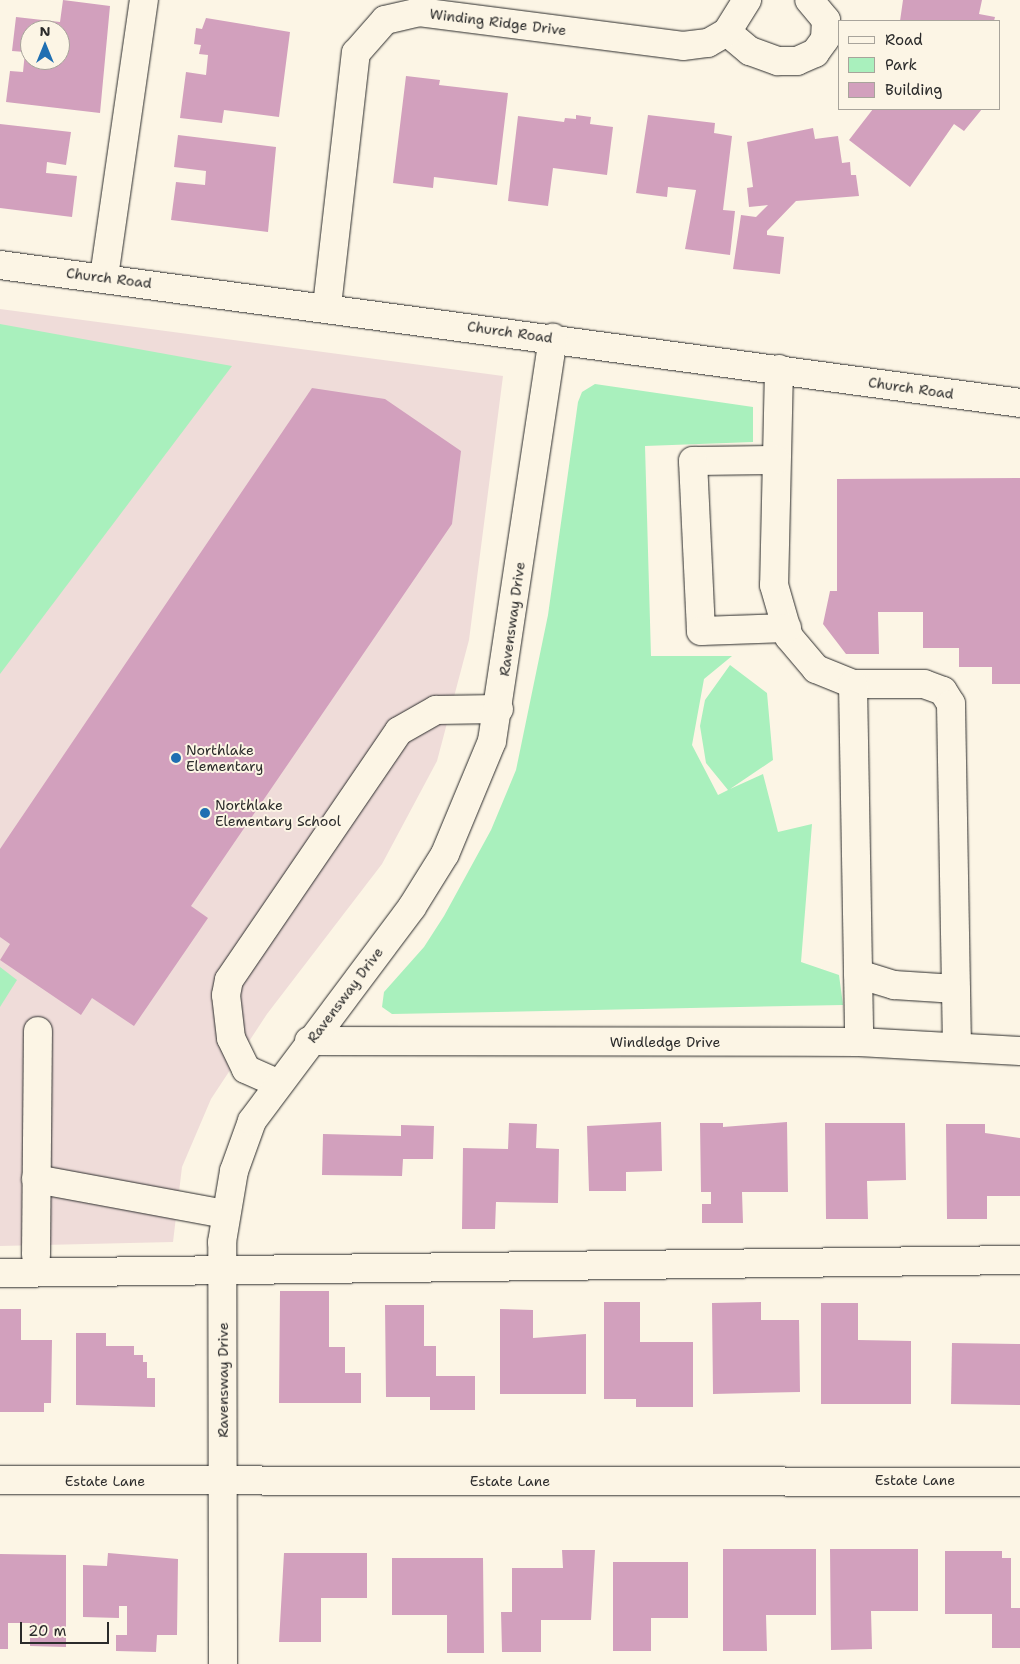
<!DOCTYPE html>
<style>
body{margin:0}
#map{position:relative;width:1020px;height:1664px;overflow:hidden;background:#fcf5e5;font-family:"Shantell Sans",sans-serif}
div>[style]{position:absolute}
.built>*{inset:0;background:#efdcd9}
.green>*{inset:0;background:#a9f0bd}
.building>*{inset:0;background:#d2a0bd}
.roads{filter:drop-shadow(0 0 1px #2b2b2b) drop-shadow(0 0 1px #2b2b2b)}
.minor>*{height:28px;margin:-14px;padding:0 14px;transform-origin:14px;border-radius:14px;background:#fcf5e5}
.dots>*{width:14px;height:14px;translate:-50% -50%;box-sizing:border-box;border:2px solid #fcf5e5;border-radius:50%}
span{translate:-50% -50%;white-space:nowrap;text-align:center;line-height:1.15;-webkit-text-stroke:4px #fcf5e5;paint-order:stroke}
.street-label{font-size:14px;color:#2b2b2b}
.poi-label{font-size:14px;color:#2b2b2b}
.left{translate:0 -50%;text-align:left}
.legend{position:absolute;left:838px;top:20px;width:162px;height:90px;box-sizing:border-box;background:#fcf5e5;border:1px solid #a8a49b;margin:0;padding:6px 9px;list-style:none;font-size:15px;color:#2b2b2b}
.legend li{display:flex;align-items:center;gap:10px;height:25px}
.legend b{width:25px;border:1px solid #a8a49b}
.north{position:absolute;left:20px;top:20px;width:50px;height:50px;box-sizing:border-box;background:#fcf5e5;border:1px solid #a8a49b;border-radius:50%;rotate:0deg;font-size:14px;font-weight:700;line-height:20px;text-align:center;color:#2b2b2b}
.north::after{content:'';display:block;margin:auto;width:18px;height:22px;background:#1f6fb2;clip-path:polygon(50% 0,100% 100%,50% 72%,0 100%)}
.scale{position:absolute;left:20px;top:1622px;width:89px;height:22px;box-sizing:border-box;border:2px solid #2b2b2b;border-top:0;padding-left:6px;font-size:15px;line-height:18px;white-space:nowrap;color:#2b2b2b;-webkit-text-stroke:4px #fcf5e5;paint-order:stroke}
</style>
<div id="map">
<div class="built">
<i style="clip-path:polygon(0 309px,503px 376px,469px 640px,437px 761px,382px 864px,267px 1014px,211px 1099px,182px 1167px,173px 1242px,0 1246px)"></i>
</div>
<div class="green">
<i style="clip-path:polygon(0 324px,232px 366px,0 674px)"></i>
<i style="clip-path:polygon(595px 384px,753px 407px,753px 442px,645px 446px,651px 656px,732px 656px,704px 679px,692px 745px,718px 795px,728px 790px,706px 763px,700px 726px,705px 700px,730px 665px,767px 693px,773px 760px,730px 789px,763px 774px,778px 832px,812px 824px,801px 962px,839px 975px,843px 1005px,392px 1014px,382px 1007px,384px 992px,424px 947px,444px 916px,491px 830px,516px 770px,548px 615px,578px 402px,582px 392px)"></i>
<i style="clip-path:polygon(0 967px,17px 980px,0 1007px)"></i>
</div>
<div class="building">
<i style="clip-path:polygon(evenodd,63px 0,110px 6px,100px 113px,6px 102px,10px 71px,23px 72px,25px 52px,12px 51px,16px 17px,60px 22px,63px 0,30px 30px,60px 30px,60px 60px,30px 60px,30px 30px)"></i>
<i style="clip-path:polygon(903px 0,982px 0,979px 14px,995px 17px,994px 21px,900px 21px)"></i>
<i style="clip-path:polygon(206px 18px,290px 32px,279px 117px,224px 110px,222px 123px,180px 118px,186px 72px,206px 75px,208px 55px,199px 54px,201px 45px,194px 44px,196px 28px,202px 29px)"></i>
<i style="clip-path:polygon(406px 76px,440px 80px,439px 85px,508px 93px,497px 185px,434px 177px,433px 188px,393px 183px)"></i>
<i style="clip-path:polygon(873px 109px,982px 109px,964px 131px,954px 124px,910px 187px,849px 140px)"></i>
<i style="clip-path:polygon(576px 115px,591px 117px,590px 124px,613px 127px,607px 175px,553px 168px,548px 206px,508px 201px,518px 116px,564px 122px,565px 118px,576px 119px)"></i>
<i style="clip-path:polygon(648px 115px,715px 123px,714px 133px,732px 136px,723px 210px,735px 211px,730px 255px,685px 249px,696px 190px,668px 187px,667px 197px,636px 193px)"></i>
<i style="clip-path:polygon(0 124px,71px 132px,66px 165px,47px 162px,46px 173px,77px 176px,72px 217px,0 208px)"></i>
<i style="clip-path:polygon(813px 128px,815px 139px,838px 136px,842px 163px,850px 162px,851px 175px,856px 175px,859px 196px,796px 201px,767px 231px,767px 235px,784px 237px,780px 274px,733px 269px,741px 215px,756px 217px,768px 205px,749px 207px,747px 188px,753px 187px,747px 142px)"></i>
<i style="clip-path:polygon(178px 135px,276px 147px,268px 232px,171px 220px,176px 182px,205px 185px,206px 171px,174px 167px)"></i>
<i style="clip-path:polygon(312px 388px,385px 399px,461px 451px,452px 524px,191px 906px,208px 918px,134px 1026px,92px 998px,81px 1015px,0 960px,10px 944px,0 937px,0 849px)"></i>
<i style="clip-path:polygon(1020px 478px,1020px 684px,992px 684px,992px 667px,959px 667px,959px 648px,923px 648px,923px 612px,878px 612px,879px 654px,846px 654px,823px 624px,830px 591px,837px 591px,837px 479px)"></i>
<i style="clip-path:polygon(661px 1122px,662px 1171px,626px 1172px,626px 1191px,589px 1191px,587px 1126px)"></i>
<i style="clip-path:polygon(787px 1122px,788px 1192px,742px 1192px,743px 1223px,702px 1223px,702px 1204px,711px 1204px,711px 1192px,701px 1192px,700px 1123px,723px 1123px,723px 1127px)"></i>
<i style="clip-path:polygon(509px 1123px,537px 1124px,536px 1148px,559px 1149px,558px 1203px,496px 1202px,495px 1229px,462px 1229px,463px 1148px,508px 1149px)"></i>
<i style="clip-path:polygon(825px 1123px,905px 1123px,906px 1180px,867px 1181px,868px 1219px,826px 1219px)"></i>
<i style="clip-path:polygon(946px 1124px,985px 1124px,985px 1133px,1020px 1138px,1020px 1196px,987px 1196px,987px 1219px,947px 1219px)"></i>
<i style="clip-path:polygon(401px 1125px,434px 1126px,433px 1159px,403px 1159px,402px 1176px,322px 1175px,323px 1134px,401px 1136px)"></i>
<i style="clip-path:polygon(280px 1291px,329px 1291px,329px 1347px,345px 1347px,345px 1373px,361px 1373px,361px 1403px,279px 1403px)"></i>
<i style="clip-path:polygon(604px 1302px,640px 1302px,640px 1342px,693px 1342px,693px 1407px,636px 1407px,636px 1399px,604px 1399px)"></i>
<i style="clip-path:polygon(761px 1302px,761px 1320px,799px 1320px,800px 1392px,713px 1394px,712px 1303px)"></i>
<i style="clip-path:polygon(821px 1303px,858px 1303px,858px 1340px,911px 1341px,911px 1404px,821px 1404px)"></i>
<i style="clip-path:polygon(385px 1305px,424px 1305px,424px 1346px,436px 1346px,436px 1376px,475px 1376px,475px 1410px,430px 1410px,430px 1397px,386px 1397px)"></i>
<i style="clip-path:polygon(0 1309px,21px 1309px,21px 1340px,52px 1340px,51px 1403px,44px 1403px,44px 1412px,0 1412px)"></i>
<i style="clip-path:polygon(500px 1309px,533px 1310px,533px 1338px,586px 1334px,586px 1394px,500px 1394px)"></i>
<i style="clip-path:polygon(76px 1333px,106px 1333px,106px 1346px,134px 1346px,134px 1355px,143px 1355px,143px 1362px,147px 1362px,147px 1378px,155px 1378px,155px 1407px,76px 1405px)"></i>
<i style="clip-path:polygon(952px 1343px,1020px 1344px,1020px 1405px,951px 1404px)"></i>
<i style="clip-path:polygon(723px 1549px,816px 1549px,816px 1615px,766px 1615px,767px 1651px,723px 1651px)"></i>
<i style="clip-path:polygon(830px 1549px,918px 1549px,918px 1611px,871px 1611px,872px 1649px,831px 1650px)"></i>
<i style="clip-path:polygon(562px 1550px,595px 1550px,591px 1620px,541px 1620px,541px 1652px,502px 1652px,501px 1612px,512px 1612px,512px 1568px,563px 1568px)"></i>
<i style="clip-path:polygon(945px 1551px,1002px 1551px,1002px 1558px,1011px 1558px,1011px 1608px,1020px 1608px,1020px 1648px,992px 1648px,992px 1614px,945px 1614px)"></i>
<i style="clip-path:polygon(108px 1553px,178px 1559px,177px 1635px,157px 1635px,156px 1652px,116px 1651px,116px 1635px,127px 1635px,127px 1606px,119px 1606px,119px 1618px,83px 1617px,83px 1565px,107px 1566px)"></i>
<i style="clip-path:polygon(284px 1553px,367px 1553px,367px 1598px,321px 1598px,321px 1642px,279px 1642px)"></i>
<i style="clip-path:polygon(0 1554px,66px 1555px,66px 1647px,30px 1646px,30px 1623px,8px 1623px,8px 1649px,0 1649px)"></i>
<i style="clip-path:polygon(392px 1558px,483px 1558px,484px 1653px,447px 1653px,447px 1615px,392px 1615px)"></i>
<i style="clip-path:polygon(613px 1562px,688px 1562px,688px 1618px,651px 1618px,651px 1651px,613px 1651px)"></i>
</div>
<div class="roads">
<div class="minor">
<i style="left:727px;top:32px;width:30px;rotate:40deg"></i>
<i style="left:750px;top:51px;width:30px;rotate:20deg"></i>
<i style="left:778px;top:61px;width:19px"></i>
<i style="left:797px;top:61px;width:20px;rotate:-24deg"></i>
<i style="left:815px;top:53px;width:17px;rotate:-54deg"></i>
<i style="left:825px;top:39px;width:19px;rotate:-87deg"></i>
<i style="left:826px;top:20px;width:26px;rotate:-130deg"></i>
<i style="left:0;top:265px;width:1029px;rotate:7.7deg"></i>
<i style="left:104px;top:277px;width:280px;rotate:-81.8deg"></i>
<i style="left:327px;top:306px;width:255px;rotate:-83.5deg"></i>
<i style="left:356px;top:53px;width:44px;rotate:-48.7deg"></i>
<i style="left:385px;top:20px;width:35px;rotate:-13deg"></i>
<i style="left:419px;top:12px;width:266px;rotate:7.3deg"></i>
<i style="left:683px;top:46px;width:25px;rotate:-7deg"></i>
<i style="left:708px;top:43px;width:22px;rotate:-30deg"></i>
<i style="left:727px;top:32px;width:38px;rotate:-58deg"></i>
<i style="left:779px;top:369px;width:216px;rotate:91.3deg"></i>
<i style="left:774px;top:585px;width:54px;rotate:73.9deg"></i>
<i style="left:789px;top:637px;width:42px;rotate:49.8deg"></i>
<i style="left:816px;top:669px;width:40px;rotate:22deg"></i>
<i style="left:853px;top:684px;width:71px"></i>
<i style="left:924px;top:684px;width:20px;rotate:20deg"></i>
<i style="left:943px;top:691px;width:15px;rotate:58deg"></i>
<i style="left:951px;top:704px;width:341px;rotate:89deg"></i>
<i style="left:776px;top:460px;width:83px;rotate:179.3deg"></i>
<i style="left:693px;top:461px;width:170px;rotate:87.3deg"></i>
<i style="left:701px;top:631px;width:86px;rotate:-2deg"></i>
<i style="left:853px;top:684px;width:358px;rotate:89deg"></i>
<i style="left:858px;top:974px;width:38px;rotate:17deg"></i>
<i style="left:894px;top:985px;width:62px;rotate:3.7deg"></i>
<i style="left:309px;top:1041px;width:550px;rotate:0.1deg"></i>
<i style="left:859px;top:1042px;width:161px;rotate:3.2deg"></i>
<i style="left:277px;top:1083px;width:34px;rotate:-156deg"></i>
<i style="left:246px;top:1069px;width:34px;rotate:-116deg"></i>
<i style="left:231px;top:1038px;width:43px;rotate:-96.6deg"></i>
<i style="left:226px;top:995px;width:15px;rotate:-79deg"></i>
<i style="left:229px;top:980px;width:301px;rotate:-55.7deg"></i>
<i style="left:399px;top:731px;width:43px;rotate:-29.6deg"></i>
<i style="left:436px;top:710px;width:63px;rotate:-0.9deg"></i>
<i style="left:36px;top:1179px;width:192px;rotate:10.5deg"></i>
<i style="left:36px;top:1255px;width:224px;rotate:-89.5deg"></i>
<i style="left:0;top:1273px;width:1020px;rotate:-0.73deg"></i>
<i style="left:0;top:1480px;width:1020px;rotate:0.11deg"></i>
<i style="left:223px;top:1664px;width:422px;rotate:-90.1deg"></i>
<i style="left:222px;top:1242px;width:72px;rotate:-80.4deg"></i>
<i style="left:234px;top:1171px;width:53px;rotate:-70.2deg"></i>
<i style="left:252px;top:1121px;width:267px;rotate:-53.2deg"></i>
<i style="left:412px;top:907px;width:62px;rotate:-58.1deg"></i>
<i style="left:445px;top:854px;width:122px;rotate:-67.4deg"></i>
<i style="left:492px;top:741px;width:408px;rotate:-81.4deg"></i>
</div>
</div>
<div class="dots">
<i style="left:176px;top:758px;background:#1f6fb2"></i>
<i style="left:205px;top:813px;background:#1f6fb2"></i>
</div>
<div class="street-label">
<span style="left:498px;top:22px;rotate:7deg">Winding Ridge Drive</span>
<span style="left:109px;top:278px;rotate:7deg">Church Road</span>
<span style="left:510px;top:332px;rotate:8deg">Church Road</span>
<span style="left:911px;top:388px;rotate:8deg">Church Road</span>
<span style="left:512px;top:619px;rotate:-82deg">Ravensway Drive</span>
<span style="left:345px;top:995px;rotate:-53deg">Ravensway Drive</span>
<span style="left:665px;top:1042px">Windledge Drive</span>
<span style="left:223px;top:1380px;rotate:-90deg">Ravensway Drive</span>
<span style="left:915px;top:1480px">Estate Lane</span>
<span style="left:105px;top:1481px">Estate Lane</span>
<span style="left:510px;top:1481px">Estate Lane</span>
</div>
<div class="poi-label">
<span class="left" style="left:186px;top:758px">Northlake<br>Elementary</span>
<span class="left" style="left:215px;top:813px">Northlake<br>Elementary School</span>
</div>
<ul class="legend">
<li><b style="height:6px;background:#fcf5e5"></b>Road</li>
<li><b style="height:14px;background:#a9f0bd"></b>Park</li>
<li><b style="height:14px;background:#d2a0bd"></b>Building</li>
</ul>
<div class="north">N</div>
<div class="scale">20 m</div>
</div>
